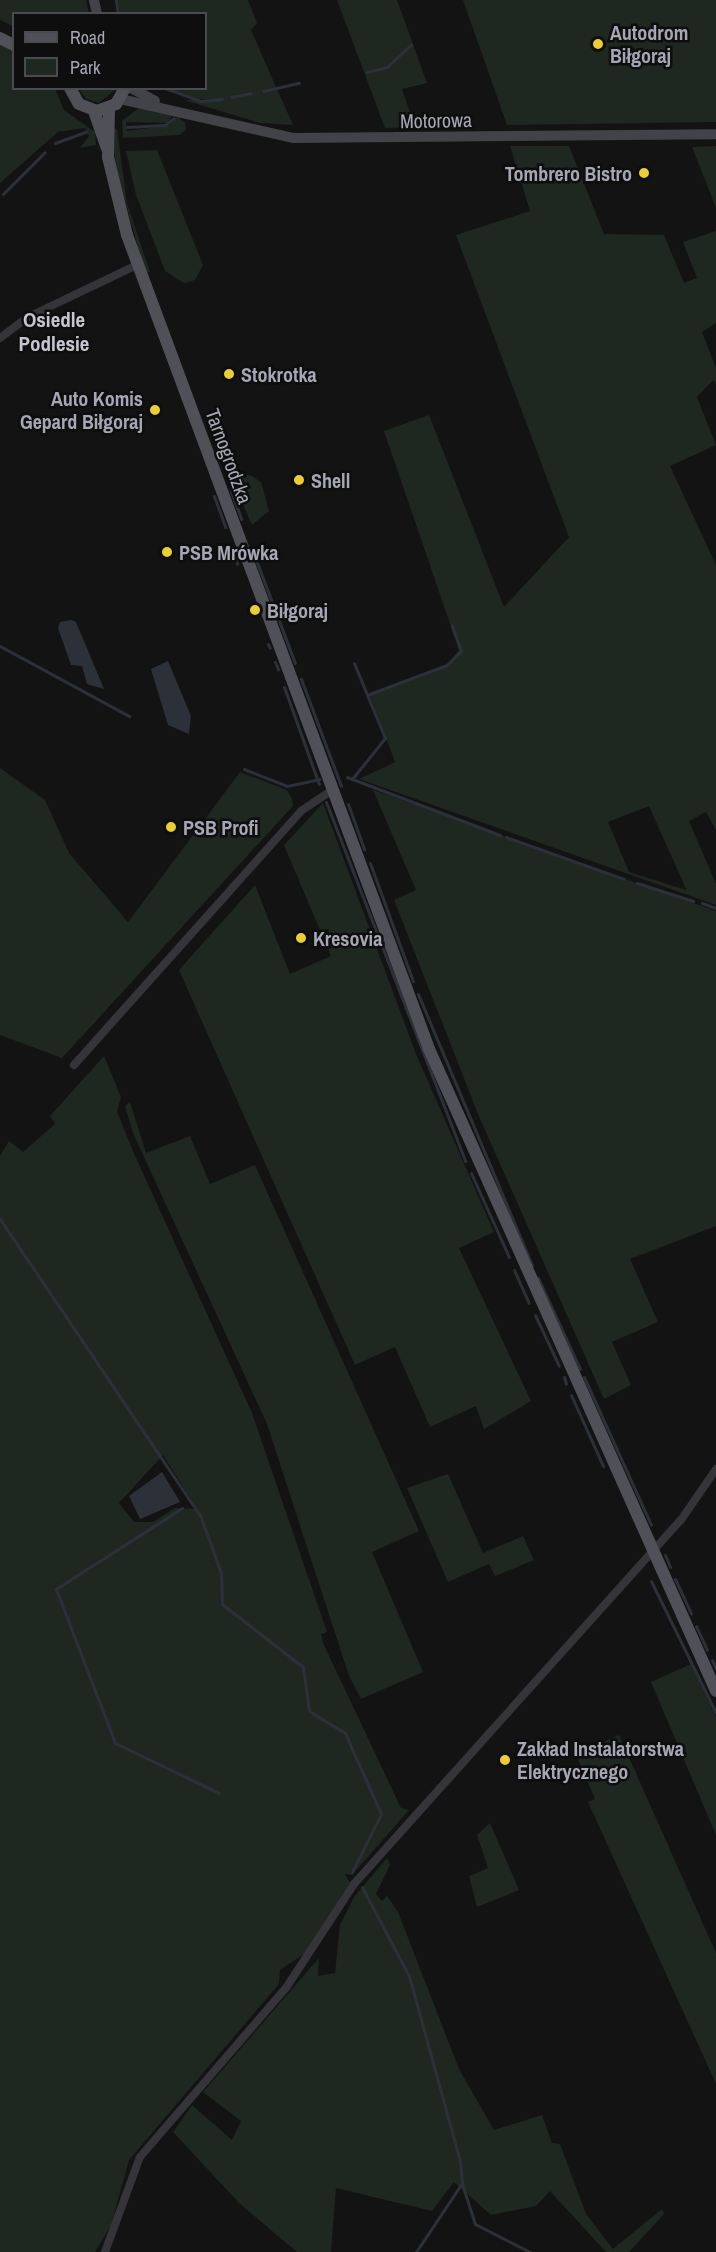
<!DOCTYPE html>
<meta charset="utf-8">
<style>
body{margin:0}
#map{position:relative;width:716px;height:2252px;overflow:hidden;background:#131314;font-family:"Archivo Narrow",sans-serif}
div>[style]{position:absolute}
.green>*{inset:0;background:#1f2721}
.water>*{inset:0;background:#2c3139}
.stream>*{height:3px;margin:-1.5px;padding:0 1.5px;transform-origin:1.5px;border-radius:1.5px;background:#2c3139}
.street>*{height:8px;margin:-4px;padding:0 4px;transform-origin:4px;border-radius:4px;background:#343439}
.secondary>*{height:10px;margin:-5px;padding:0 5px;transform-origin:5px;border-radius:5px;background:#424249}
.primary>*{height:12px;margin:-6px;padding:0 6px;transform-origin:6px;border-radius:6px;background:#505058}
.dots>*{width:16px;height:16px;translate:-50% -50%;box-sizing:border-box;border:3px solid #0e0e0f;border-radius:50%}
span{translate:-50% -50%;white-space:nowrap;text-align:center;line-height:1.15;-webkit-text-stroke:5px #0e0e0f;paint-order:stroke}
.poi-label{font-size:20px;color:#a5a7b4;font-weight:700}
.left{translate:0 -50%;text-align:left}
.right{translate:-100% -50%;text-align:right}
.street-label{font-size:20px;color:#a5a7b4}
.neighbourhood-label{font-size:21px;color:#c5c6d0;font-weight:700}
.legend{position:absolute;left:12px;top:12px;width:195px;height:78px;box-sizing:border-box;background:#0e0e0f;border:2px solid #4a4b51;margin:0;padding:8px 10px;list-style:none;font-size:18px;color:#a5a7b4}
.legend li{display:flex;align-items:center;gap:12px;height:30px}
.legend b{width:30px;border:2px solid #4a4b51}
</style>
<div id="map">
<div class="green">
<i style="clip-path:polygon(0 0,86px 0,89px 13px,14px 14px,13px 26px,0 20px)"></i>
<i style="clip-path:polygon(118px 0,248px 0,257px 23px,251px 30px,276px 87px,261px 92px,277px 89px,293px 125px,260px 123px,184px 100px,224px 100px,199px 99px,170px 89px,206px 88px,206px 14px,120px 13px)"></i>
<i style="clip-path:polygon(337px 0,397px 0,427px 83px,402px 89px,415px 127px,385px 128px)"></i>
<i style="clip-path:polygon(463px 0,716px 0,716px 122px,507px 125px)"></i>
<i style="clip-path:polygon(0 43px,13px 50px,14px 88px,55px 89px,64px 110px,95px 132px,96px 145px,80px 148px,89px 136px,85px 128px,58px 132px,0 183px)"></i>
<i style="clip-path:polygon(79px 89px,116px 89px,99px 103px,86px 99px)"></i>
<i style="clip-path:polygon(139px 108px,172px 116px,167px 123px,126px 122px,127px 131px,170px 125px,177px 117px,185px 122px,186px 130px,179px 135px,123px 138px,122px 121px)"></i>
<i style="clip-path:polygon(117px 129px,127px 203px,150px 272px,145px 273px,116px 167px,112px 130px)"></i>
<i style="clip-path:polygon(evenodd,510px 146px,569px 146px,604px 234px,664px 235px,684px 283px,697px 278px,683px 242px,716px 231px,716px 323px,702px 332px,716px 368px,716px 384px,713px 380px,697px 397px,716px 445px,670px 466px,716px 565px,716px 830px,706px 812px,689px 821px,716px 884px,716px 905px,359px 779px,395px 762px,369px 693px,447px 664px,459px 650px,384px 431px,429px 415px,504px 607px,569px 537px,456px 235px,530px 211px,510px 146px,649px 806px,686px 889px,686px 890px,629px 872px,608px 822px,649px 806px)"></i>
<i style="clip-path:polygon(716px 146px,716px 208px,692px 147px)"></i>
<i style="clip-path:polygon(157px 150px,203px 265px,195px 280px,184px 283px,165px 271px,136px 195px,126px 151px)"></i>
<i style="clip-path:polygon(250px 475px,261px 482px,269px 511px,252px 525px,231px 477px)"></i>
<i style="clip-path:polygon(0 768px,45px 800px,69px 853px,128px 922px,240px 772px,287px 790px,292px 799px,293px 806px,62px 1058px,0 1035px)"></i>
<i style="clip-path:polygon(373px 790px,716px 911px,716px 1226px,630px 1259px,658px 1322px,612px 1342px,631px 1385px,604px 1399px,478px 1114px,394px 900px,416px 890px)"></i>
<i style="clip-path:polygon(323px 803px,416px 1054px,494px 1232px,459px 1248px,531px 1401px,484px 1429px,476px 1406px,430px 1427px,395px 1347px,355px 1365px,179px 970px,255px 885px,290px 974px,331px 956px,284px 845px)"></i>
<i style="clip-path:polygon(evenodd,104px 1056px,121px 1097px,117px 1111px,132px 1149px,252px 1413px,327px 1632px,321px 1634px,323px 1643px,401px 1808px,409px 1810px,352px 1875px,345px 1874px,350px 1883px,304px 1954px,280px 1970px,279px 1984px,129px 2160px,111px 2225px,95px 2252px,0 2252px,0 1156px,9px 1141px,23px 1152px,55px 1124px,50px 1116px,104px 1056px,163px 1455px,197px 1509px,175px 1508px,153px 1522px,134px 1522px,119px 1503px,163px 1455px)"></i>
<i style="clip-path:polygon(130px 1102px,146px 1153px,190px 1136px,210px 1184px,255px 1165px,419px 1531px,372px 1552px,423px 1672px,361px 1699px,349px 1676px,267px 1424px,133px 1133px,125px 1106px)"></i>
<i style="clip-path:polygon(448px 1474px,483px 1553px,523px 1536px,534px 1560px,495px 1576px,489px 1564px,448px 1582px,407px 1488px)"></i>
<i style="clip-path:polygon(691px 1664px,716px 1717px,716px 1835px,651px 1682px)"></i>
<i style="clip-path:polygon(619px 1735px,716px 1953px,716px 2084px,588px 1802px,595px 1799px,576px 1754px)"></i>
<i style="clip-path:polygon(490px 1823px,519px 1890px,477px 1907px,469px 1876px,488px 1868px,477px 1835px)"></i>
<i style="clip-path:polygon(387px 1858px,390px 1865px,376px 1894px,382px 1901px,387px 1896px,398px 1912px,459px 2069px,494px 2130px,542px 2115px,552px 2143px,560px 2144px,586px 2214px,613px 2249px,662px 2209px,664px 2214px,629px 2252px,606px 2252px,550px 2191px,536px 2206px,491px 2215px,454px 2182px,432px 2211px,336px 2188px,331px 2252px,297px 2252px,240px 2204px,173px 2132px,192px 2105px,232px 2140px,241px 2121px,203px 2092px,319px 1958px,318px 1976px,335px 1973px,340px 1925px,354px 1897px)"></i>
</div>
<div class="water">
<i style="clip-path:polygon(71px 620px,76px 622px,104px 689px,87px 684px,82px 666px,71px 665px,58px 628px,60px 622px)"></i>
<i style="clip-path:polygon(168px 661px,191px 716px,189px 734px,168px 725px,151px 669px)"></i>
<i style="clip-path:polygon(162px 1472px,180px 1502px,140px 1519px,129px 1496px)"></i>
</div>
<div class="stream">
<i style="left:116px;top:0;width:14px;rotate:82deg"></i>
<i style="left:367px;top:72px;width:21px;rotate:-14deg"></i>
<i style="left:387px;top:67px;width:33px;rotate:-43deg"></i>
<i style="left:165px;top:88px;width:37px;rotate:20deg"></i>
<i style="left:200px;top:101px;width:22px;rotate:-5deg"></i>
<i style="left:263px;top:91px;width:37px;rotate:-13deg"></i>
<i style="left:231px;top:97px;width:20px;rotate:-11deg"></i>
<i style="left:127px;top:127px;width:38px;rotate:-3deg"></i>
<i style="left:165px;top:125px;width:11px;rotate:-38deg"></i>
<i style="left:55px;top:143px;width:33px;rotate:-20deg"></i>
<i style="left:3px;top:194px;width:59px;rotate:-45deg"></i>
<i style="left:231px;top:491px;width:30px;rotate:70deg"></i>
<i style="left:214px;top:496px;width:33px;rotate:70deg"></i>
<i style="left:231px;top:548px;width:17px;rotate:69deg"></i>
<i style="left:252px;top:548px;width:1px;rotate:45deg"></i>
<i style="left:256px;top:560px;width:110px;rotate:69.3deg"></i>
<i style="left:268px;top:644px;width:4px;rotate:63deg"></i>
<i style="left:0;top:646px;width:147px;rotate:28.5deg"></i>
<i style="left:275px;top:662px;width:8px;rotate:67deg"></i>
<i style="left:301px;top:679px;width:114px;rotate:69.5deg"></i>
<i style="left:284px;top:687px;width:103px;rotate:70.2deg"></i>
<i style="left:367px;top:695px;width:85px;rotate:-20.6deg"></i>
<i style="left:447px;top:665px;width:20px;rotate:-45deg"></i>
<i style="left:461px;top:651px;width:27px;rotate:-110deg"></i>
<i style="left:244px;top:769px;width:46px;rotate:21.6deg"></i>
<i style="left:287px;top:786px;width:33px;rotate:-12deg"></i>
<i style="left:347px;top:777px;width:164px;rotate:20.8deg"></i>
<i style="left:352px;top:779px;width:53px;rotate:-51.2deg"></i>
<i style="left:385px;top:738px;width:81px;rotate:-112.5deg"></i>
<i style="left:326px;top:802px;width:385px;rotate:68.8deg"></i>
<i style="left:348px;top:804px;width:48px;rotate:70.4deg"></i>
<i style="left:506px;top:837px;width:125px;rotate:19.6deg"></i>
<i style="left:370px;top:863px;width:126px;rotate:70deg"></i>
<i style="left:637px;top:883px;width:59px;rotate:17.8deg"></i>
<i style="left:702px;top:903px;width:15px;rotate:20deg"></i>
<i style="left:418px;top:994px;width:294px;rotate:67.2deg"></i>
<i style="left:471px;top:1173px;width:92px;rotate:65.7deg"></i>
<i style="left:0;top:1219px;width:357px;rotate:56deg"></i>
<i style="left:200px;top:1515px;width:62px;rotate:70.1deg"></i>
<i style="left:221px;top:1573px;width:31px;rotate:88deg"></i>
<i style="left:222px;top:1604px;width:103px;rotate:37.9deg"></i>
<i style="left:303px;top:1667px;width:44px;rotate:82.2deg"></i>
<i style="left:309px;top:1711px;width:42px;rotate:31.4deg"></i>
<i style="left:345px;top:1733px;width:89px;rotate:66deg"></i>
<i style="left:381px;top:1814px;width:65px;rotate:116.6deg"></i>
<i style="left:514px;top:1270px;width:36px;rotate:66deg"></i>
<i style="left:538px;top:1278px;width:100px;rotate:65.2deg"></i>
<i style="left:535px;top:1315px;width:56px;rotate:64.8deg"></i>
<i style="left:564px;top:1377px;width:7px;rotate:74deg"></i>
<i style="left:584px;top:1377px;width:162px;rotate:65.6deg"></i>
<i style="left:571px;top:1395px;width:78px;rotate:65.7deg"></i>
<i style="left:182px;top:1508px;width:150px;rotate:147.3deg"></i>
<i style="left:56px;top:1589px;width:165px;rotate:69deg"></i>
<i style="left:115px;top:1743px;width:115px;rotate:25.7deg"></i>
<i style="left:665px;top:1555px;width:13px;rotate:67deg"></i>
<i style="left:675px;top:1579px;width:38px;rotate:65deg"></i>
<i style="left:651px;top:1581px;width:147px;rotate:63.8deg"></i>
<i style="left:696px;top:1626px;width:26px;rotate:65deg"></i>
<i style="left:712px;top:1660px;width:10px;rotate:66deg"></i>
<i style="left:362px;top:1887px;width:101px;rotate:62.2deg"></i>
<i style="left:409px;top:1976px;width:192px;rotate:74.6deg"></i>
<i style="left:460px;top:2161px;width:22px;rotate:85deg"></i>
<i style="left:462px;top:2183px;width:83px;rotate:123.7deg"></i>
<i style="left:462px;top:2184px;width:42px;rotate:72deg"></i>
<i style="left:475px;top:2224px;width:62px;rotate:27deg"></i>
</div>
<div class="street">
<i style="left:0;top:338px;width:35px;rotate:-37deg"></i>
<i style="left:28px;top:317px;width:121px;rotate:-25.5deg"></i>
<i style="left:74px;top:1065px;width:341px;rotate:-48.2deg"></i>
<i style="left:301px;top:811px;width:37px;rotate:-34deg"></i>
<i style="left:105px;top:2252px;width:101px;rotate:-69.8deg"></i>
<i style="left:140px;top:2157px;width:223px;rotate:-49.2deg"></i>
<i style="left:286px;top:1988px;width:124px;rotate:-56.8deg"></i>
<i style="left:354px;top:1884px;width:489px;rotate:-48.1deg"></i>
<i style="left:681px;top:1520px;width:62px;rotate:-55.5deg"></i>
</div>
<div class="secondary">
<i style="left:94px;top:0;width:14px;rotate:78deg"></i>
<i style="left:131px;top:88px;width:27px;rotate:28deg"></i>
<i style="left:120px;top:99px;width:177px;rotate:12.7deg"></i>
<i style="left:293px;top:138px;width:423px;rotate:-0.5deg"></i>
</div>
<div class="primary">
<i style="left:0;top:38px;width:16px;rotate:27deg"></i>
<i style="left:70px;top:88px;width:18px;rotate:61deg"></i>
<i style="left:79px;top:104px;width:19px;rotate:21deg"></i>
<i style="left:97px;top:111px;width:20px;rotate:-20deg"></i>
<i style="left:116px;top:104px;width:18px;rotate:-61deg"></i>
<i style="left:109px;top:109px;width:48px;rotate:91.2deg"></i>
<i style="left:108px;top:157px;width:80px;rotate:76.3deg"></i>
<i style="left:127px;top:235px;width:868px;rotate:69.64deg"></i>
<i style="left:429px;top:1049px;width:703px;rotate:65.91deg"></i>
<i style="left:94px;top:111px;width:39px;rotate:71deg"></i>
</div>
<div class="dots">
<i style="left:598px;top:44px;background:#eace34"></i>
<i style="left:644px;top:173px;background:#eace34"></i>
<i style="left:229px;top:374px;background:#eace34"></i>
<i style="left:155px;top:410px;background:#eace34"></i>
<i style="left:299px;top:480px;background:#eace34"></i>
<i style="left:167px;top:552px;background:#eace34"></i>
<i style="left:255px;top:610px;background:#eace34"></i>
<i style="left:171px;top:827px;background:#eace34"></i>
<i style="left:301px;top:938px;background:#eace34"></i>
<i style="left:505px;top:1760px;background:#eace34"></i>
</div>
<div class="poi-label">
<span class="left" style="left:610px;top:44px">Autodrom<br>Biłgoraj</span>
<span class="right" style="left:632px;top:173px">Tombrero Bistro</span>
<span class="left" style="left:241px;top:374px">Stokrotka</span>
<span class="right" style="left:143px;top:410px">Auto Komis<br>Gepard Biłgoraj</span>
<span class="left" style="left:311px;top:480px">Shell</span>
<span class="left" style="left:179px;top:552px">PSB Mrówka</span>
<span class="left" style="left:267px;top:610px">Biłgoraj</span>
<span class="left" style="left:183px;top:827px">PSB Profi</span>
<span class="left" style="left:313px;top:938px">Kresovia</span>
<span class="left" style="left:517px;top:1760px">Zakład Instalatorstwa<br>Elektrycznego</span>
</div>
<div class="street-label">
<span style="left:436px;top:120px;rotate:-1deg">Motorowa</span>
<span style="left:229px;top:456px;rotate:70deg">Tarnogrodzka</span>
</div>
<div class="neighbourhood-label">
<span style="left:54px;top:332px">Osiedle<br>Podlesie</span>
</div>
<ul class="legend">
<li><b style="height:8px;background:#505058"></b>Road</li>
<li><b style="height:16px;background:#1f2721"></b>Park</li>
</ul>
</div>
